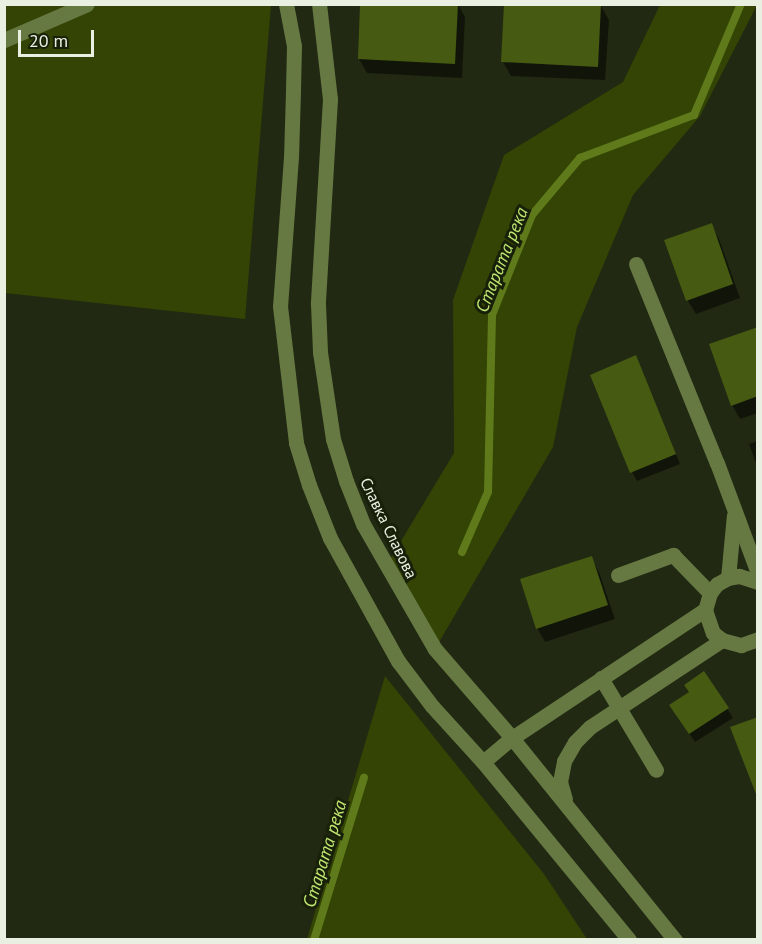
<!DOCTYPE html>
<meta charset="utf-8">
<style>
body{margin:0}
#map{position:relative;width:762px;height:944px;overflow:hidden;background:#212912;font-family:"PT Sans",sans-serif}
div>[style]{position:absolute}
.green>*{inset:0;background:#334404}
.shadow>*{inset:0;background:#0007}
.stream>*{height:8px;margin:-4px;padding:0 4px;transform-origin:4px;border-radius:4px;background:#5f7a1a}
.building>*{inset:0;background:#465a12}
.minor>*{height:15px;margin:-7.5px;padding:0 7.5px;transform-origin:7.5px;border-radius:7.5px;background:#667942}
span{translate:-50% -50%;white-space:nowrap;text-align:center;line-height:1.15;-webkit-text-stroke:6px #182009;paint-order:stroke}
.street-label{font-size:16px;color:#eaf0e1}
.water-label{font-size:18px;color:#c0e770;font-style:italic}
.frame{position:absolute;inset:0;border:6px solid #eaf0e1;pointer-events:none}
.scale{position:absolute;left:18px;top:30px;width:76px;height:27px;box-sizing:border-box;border:3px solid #eaf0e1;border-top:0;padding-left:8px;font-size:18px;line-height:21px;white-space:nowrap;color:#eaf0e1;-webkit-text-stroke:4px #182009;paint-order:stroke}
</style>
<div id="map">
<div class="green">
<i style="clip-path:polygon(5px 5px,271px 5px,245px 319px,5px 293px)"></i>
<i style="clip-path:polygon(660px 5px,757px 5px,700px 116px,633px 195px,577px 327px,553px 447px,435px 649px,386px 566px,454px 453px,453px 300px,504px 155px,623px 82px)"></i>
<i style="clip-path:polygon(385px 676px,544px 874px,587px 939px,307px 939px)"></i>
</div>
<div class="shadow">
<i style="clip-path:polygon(458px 4px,465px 17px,462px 78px,367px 73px,359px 59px)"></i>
<i style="clip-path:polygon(601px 6px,609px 20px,605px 80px,511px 76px,503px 62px)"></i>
<i style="clip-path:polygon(711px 225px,719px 239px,740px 298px,696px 314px,688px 301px,666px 241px)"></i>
<i style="clip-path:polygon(758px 332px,758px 413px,740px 419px,732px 405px)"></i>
<i style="clip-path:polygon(636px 357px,680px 464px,637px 481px,632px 472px)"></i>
<i style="clip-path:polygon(758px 441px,758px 469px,749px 444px)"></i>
<i style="clip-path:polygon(591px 558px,599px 572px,615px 619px,545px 642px,537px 628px)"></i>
<i style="clip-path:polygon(671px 706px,727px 708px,733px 718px,695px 742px)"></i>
</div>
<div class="stream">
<i style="left:462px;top:552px;width:65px;rotate:-66.6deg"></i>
<i style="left:488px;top:492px;width:177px;rotate:-88.7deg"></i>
<i style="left:492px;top:315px;width:108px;rotate:-68.2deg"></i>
<i style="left:532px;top:215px;width:75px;rotate:-49.9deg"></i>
<i style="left:580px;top:158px;width:122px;rotate:-20.7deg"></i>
<i style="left:694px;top:115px;width:121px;rotate:-67.1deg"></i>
<i style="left:314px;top:940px;width:170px;rotate:-72.9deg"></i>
</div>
<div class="building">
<i style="clip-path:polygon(360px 4px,458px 4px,455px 64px,358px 59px)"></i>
<i style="clip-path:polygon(504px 4px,601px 4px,598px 67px,501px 62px)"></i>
<i style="clip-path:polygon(712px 223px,733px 284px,686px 301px,664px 240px)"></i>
<i style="clip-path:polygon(758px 327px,758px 396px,731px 406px,709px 344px)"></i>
<i style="clip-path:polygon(636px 355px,676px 454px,630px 473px,590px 375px)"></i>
<i style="clip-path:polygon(592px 556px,608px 605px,536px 629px,520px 579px)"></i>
<i style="clip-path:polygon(704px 671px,729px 708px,689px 734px,669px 705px,689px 692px,684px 685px)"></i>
<i style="clip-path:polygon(758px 717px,758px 794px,756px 794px,730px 727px)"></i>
</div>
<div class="minor">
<i style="left:286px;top:4px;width:43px;rotate:79.2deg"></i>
<i style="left:294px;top:46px;width:45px;rotate:91.3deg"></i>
<i style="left:293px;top:91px;width:66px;rotate:91.7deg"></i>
<i style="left:291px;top:157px;width:149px;rotate:94.2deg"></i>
<i style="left:280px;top:306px;width:138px;rotate:83.3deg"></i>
<i style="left:296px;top:443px;width:44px;rotate:72.8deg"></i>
<i style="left:309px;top:485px;width:57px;rotate:68.4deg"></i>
<i style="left:330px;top:538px;width:141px;rotate:61.1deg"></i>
<i style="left:398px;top:661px;width:56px;rotate:52.9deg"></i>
<i style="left:432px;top:706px;width:76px;rotate:47.7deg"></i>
<i style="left:483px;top:762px;width:230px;rotate:50.6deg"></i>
<i style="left:319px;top:4px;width:96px;rotate:83.4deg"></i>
<i style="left:330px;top:99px;width:205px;rotate:93.4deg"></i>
<i style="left:318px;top:304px;width:48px;rotate:87.6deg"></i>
<i style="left:320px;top:352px;width:88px;rotate:81.5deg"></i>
<i style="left:333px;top:439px;width:44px;rotate:72.8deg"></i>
<i style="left:346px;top:481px;width:46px;rotate:68.4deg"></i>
<i style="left:363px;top:524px;width:144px;rotate:60.1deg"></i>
<i style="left:435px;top:649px;width:118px;rotate:49.1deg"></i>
<i style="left:512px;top:738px;width:260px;rotate:51.1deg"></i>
<i style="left:4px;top:40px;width:90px;rotate:-23.4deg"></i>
<i style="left:636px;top:264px;width:215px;rotate:67.9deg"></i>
<i style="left:717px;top:463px;width:117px;rotate:69.6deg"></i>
<i style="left:618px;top:575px;width:59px;rotate:-20deg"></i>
<i style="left:673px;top:555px;width:53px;rotate:45.8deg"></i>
<i style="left:728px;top:578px;width:63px;rotate:-84.6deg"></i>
<i style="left:758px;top:582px;width:20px;rotate:-162deg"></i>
<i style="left:739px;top:576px;width:11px;rotate:170deg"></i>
<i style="left:728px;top:578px;width:13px;rotate:151deg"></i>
<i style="left:717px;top:584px;width:11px;rotate:128deg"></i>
<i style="left:710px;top:593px;width:18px;rotate:106deg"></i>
<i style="left:705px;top:610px;width:24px;rotate:71deg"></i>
<i style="left:713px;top:633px;width:11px;rotate:38deg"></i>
<i style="left:722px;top:640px;width:20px;rotate:15deg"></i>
<i style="left:741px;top:645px;width:18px;rotate:-19deg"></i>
<i style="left:601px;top:678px;width:107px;rotate:59.1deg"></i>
<i style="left:483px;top:762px;width:38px;rotate:-40deg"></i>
<i style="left:512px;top:738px;width:232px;rotate:-33.6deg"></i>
<i style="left:565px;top:799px;width:18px;rotate:-106deg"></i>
<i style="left:560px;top:782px;width:21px;rotate:-79deg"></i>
<i style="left:564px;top:761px;width:22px;rotate:-60deg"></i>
<i style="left:575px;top:742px;width:21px;rotate:-45deg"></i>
<i style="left:590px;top:727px;width:158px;rotate:-33.4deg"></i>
</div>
<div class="street-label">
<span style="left:389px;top:528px;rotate:64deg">Славка Славова</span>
</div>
<div class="water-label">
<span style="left:502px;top:260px;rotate:-68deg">Старата река</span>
<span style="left:325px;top:854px;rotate:-73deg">Старата река</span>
</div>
<div class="frame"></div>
<div class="scale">20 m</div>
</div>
